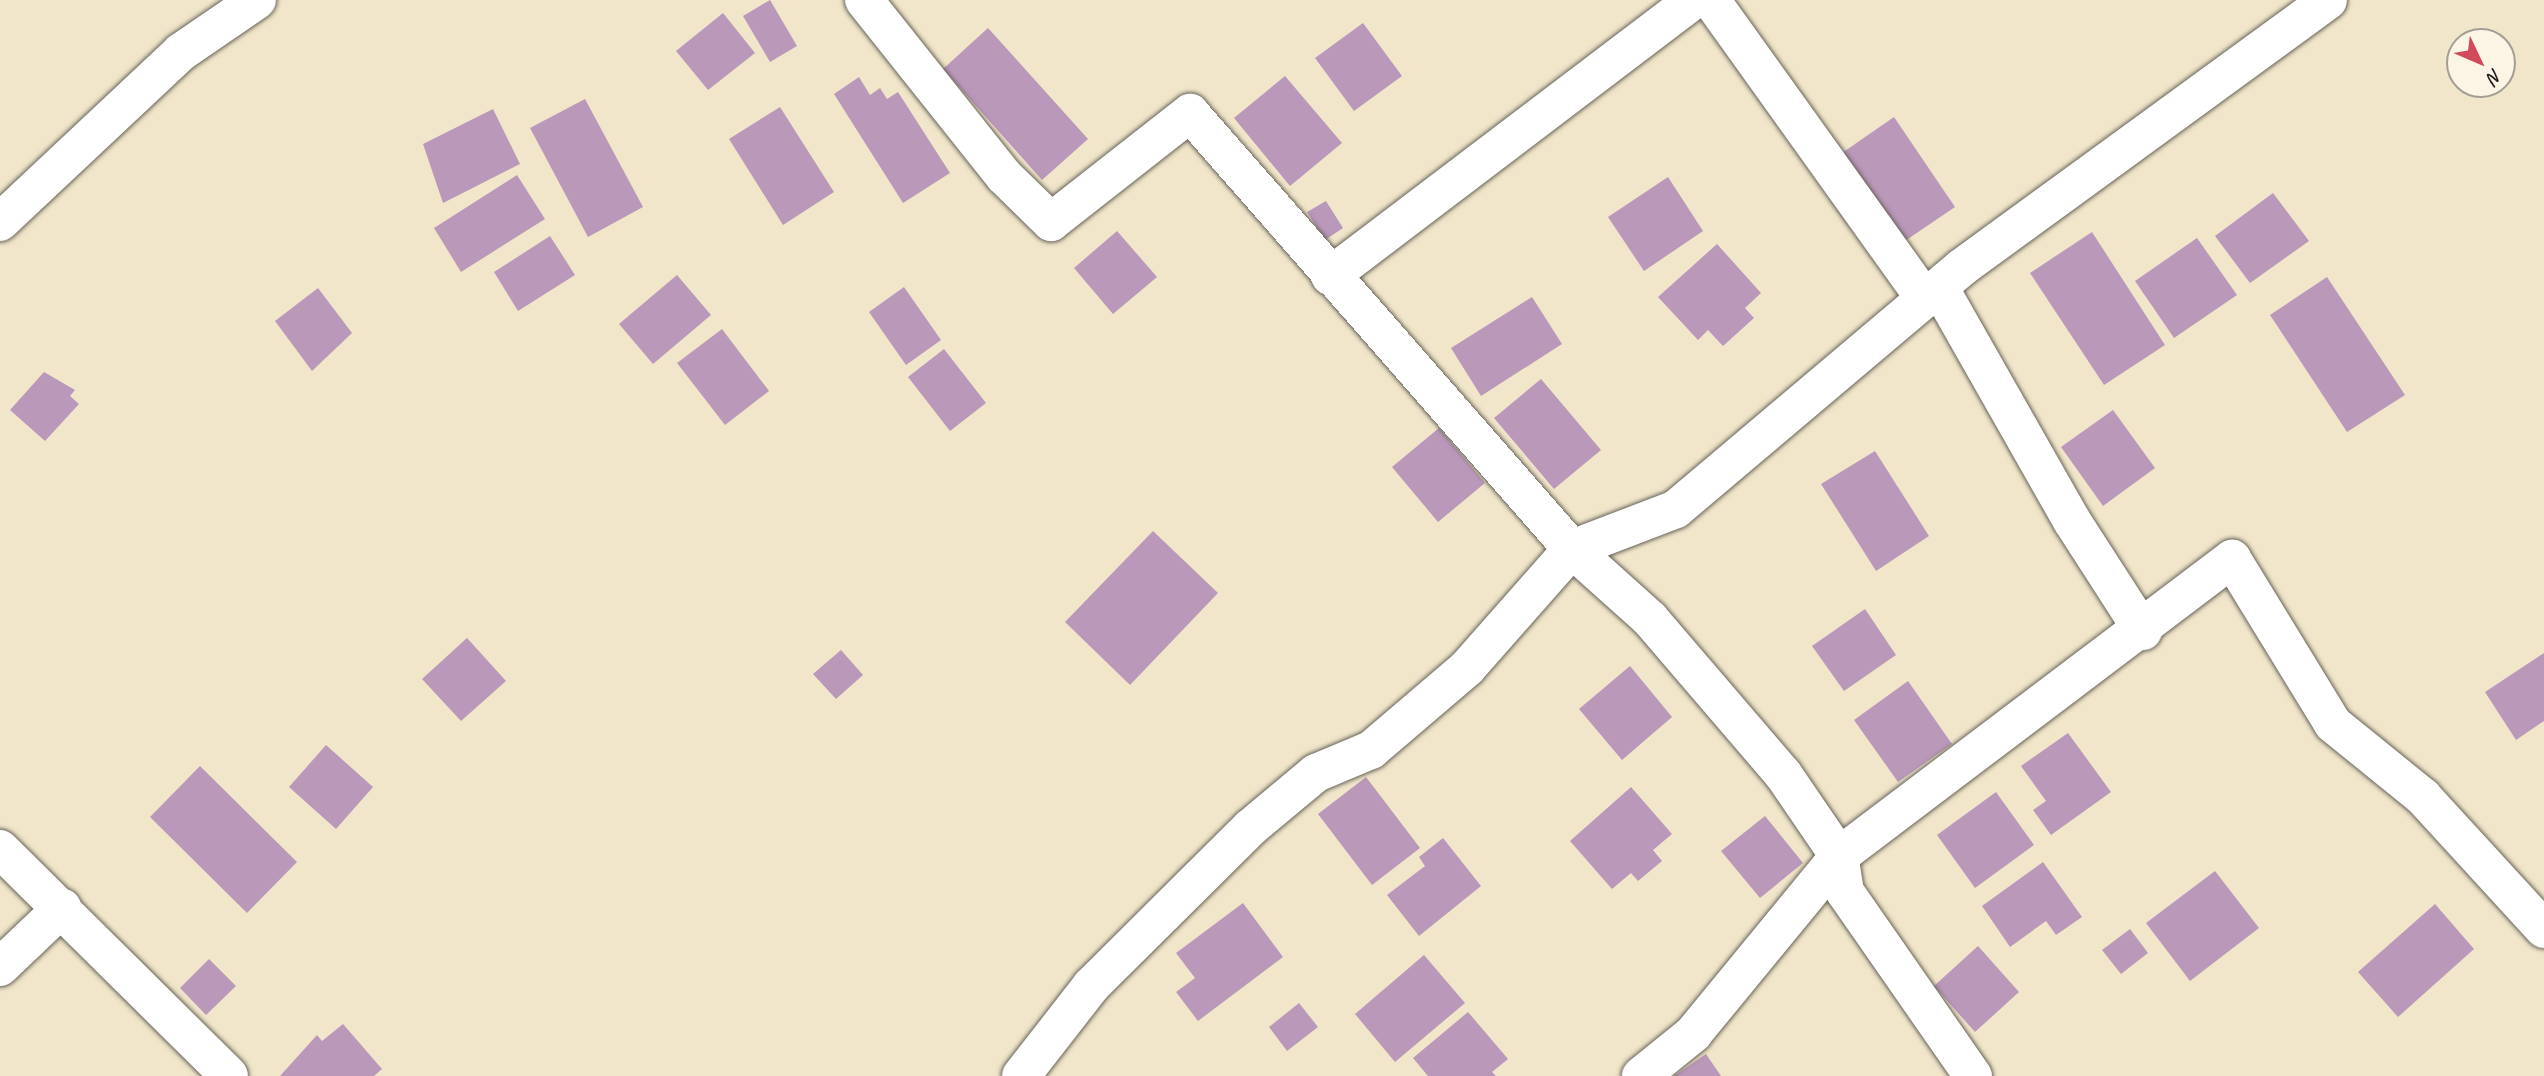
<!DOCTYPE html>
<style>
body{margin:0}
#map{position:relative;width:2544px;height:1076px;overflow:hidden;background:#f1e6ca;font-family:Caveat,sans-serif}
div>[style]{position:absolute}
.building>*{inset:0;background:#ba98ba}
.roads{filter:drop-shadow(0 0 2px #676359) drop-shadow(0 0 2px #676359)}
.minor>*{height:38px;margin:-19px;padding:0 19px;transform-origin:19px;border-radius:19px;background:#fff}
span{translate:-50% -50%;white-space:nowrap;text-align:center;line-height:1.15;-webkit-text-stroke:6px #fcf5e5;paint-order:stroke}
.north{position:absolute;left:2446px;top:28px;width:70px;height:70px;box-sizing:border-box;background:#fcf5e5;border:2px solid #a29e95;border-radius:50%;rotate:134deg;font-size:19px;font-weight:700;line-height:28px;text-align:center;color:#1c1c1c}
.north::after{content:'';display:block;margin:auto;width:24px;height:32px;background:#d1495b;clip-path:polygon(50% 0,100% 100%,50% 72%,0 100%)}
</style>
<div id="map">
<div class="building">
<i style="clip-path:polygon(770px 0,797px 46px,770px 62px,743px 16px)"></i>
<i style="clip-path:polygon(723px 13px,755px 53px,708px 90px,676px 51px)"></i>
<i style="clip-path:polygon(1363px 23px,1402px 76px,1354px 111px,1315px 58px)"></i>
<i style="clip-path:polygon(988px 28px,1088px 139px,1042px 180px,943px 69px)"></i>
<i style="clip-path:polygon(1285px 76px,1342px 143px,1290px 186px,1234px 118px)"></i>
<i style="clip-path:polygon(859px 77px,870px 95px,880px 88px,887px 99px,898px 92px,950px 173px,903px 203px,834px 94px)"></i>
<i style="clip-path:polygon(585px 99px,643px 207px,588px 237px,530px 128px)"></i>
<i style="clip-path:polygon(780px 107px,834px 192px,783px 225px,729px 139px)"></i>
<i style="clip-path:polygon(493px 109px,520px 164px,443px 203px,423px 144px)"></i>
<i style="clip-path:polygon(1894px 117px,1955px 207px,1902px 243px,1842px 153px)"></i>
<i style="clip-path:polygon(517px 175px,545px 219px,461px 272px,434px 228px)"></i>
<i style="clip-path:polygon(1668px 177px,1703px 231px,1644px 271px,1608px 217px)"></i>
<i style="clip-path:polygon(2273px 193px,2309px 241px,2250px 283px,2215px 236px)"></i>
<i style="clip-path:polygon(1326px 201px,1343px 228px,1325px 240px,1307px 212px)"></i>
<i style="clip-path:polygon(1117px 231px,1157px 277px,1113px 314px,1074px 268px)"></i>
<i style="clip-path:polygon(2092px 232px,2165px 345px,2104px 385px,2030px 273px)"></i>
<i style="clip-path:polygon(550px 236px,575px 275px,518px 311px,494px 272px)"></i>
<i style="clip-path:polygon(2197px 238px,2237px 295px,2174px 338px,2135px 281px)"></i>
<i style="clip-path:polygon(1717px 244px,1761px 293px,1745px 308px,1754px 318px,1723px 346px,1708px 330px,1698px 340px,1658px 297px)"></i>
<i style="clip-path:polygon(677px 275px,711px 315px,653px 364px,619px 324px)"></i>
<i style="clip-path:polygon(2327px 277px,2405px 395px,2347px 432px,2270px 315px)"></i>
<i style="clip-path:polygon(904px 287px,941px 340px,906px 365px,869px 312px)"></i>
<i style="clip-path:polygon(318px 288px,352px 333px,312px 371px,275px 321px)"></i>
<i style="clip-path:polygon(1532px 297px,1562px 344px,1481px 396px,1451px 348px)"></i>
<i style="clip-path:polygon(722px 329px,769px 391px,725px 425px,677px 363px)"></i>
<i style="clip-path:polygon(944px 349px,986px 403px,950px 431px,908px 377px)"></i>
<i style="clip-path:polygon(44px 372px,75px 390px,70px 396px,79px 404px,45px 441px,10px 410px)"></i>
<i style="clip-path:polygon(1541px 379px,1601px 450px,1554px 489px,1494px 418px)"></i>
<i style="clip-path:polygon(2113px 410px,2155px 468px,2103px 506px,2061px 447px)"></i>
<i style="clip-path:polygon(1439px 428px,1485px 483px,1438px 522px,1392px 467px)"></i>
<i style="clip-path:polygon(1875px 451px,1929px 536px,1876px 571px,1821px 484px)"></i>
<i style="clip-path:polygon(1153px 531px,1218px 593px,1130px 685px,1065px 622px)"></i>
<i style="clip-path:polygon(1865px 609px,1896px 655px,1844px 691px,1812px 646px)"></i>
<i style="clip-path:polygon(467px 638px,506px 681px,461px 721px,422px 679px)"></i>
<i style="clip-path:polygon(841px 650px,863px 675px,836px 699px,813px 674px)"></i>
<i style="clip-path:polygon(2544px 653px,2544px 721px,2516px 740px,2485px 692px)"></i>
<i style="clip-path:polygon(1630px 666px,1672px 717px,1622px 760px,1579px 709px)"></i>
<i style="clip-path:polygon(1908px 681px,1952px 744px,1898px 782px,1854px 720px)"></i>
<i style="clip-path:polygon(2068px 733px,2111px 792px,2051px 835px,2033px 810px,2046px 801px,2021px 766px)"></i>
<i style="clip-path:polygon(326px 745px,373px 787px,336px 829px,289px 787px)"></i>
<i style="clip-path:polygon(200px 766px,297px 862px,247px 913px,150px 817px)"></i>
<i style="clip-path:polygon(1366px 777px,1420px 848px,1372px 885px,1318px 814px)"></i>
<i style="clip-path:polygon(1631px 787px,1672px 834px,1653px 850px,1662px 861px,1638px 881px,1631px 873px,1612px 889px,1570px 841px)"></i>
<i style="clip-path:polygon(1996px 792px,2034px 845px,1975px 888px,1937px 835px)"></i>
<i style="clip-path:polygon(1765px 816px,1803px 863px,1760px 898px,1721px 851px)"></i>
<i style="clip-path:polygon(1443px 838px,1481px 886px,1419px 936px,1387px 895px,1425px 866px,1419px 857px)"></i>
<i style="clip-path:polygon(2043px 862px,2082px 917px,2056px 935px,2046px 921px,2010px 947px,1982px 906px)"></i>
<i style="clip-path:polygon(2215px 871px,2259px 928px,2190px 981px,2146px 923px)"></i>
<i style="clip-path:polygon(1243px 903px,1283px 957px,1198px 1021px,1176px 992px,1195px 978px,1176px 953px)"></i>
<i style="clip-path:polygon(2435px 904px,2474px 949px,2398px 1017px,2358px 972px)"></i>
<i style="clip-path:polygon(2130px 929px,2148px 953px,2121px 974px,2102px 950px)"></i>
<i style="clip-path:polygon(1978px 946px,2019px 992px,1975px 1032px,1934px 986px)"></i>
<i style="clip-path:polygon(1424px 955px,1465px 1003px,1395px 1062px,1355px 1014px)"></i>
<i style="clip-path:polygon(209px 959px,236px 986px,206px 1015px,180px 988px)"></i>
<i style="clip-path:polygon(1299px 1003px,1318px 1027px,1287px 1051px,1269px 1027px)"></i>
<i style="clip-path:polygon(1468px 1012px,1508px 1059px,1492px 1072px,1496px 1076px,1428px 1076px,1413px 1058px)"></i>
<i style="clip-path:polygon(343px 1024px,382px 1069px,374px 1076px,280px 1076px,317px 1035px,322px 1041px)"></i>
<i style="clip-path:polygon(1706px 1054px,1721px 1076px,1674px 1076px)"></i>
</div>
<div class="roads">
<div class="minor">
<i style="left:864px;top:0;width:225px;rotate:51.5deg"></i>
<i style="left:1004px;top:176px;width:66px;rotate:44.4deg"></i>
<i style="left:1051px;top:222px;width:177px;rotate:-38.1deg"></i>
<i style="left:1190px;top:113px;width:580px;rotate:48.78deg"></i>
<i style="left:1572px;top:549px;width:111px;rotate:-21deg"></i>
<i style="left:1676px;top:509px;width:373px;rotate:-40.2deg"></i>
<i style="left:1961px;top:268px;width:454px;rotate:-36.1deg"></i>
<i style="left:1711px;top:0;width:368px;rotate:54.4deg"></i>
<i style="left:0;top:222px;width:248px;rotate:-43.2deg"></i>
<i style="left:181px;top:52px;width:92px;rotate:-34.4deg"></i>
<i style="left:1330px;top:276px;width:457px;rotate:-37.2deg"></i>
<i style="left:1939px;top:287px;width:269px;rotate:60.4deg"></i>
<i style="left:2072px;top:521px;width:131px;rotate:57.2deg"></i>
<i style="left:0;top:849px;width:322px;rotate:44.7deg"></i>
<i style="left:0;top:967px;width:86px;rotate:-43.6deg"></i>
<i style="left:1021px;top:1076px;width:114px;rotate:-52.1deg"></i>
<i style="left:1091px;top:986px;width:224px;rotate:-44.8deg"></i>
<i style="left:1250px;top:828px;width:86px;rotate:-39.8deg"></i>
<i style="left:1316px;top:773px;width:60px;rotate:-22.7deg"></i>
<i style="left:1371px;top:750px;width:126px;rotate:-40.5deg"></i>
<i style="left:1467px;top:668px;width:159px;rotate:-48.6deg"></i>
<i style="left:1572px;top:549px;width:105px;rotate:41.9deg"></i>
<i style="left:1650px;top:619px;width:204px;rotate:49.4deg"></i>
<i style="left:1783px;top:774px;width:99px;rotate:55.7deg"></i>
<i style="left:1839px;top:856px;width:230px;rotate:129.4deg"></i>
<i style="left:1693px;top:1034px;width:67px;rotate:141.1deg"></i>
<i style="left:1973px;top:1076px;width:224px;rotate:-124.8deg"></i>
<i style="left:1845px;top:892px;width:36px;rotate:-99deg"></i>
<i style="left:1839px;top:856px;width:493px;rotate:-37.1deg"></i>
<i style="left:2232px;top:559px;width:193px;rotate:58.5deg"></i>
<i style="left:2333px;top:724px;width:116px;rotate:39deg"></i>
<i style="left:2423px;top:797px;width:179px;rotate:47.5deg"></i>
</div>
</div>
<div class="north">N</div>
</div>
